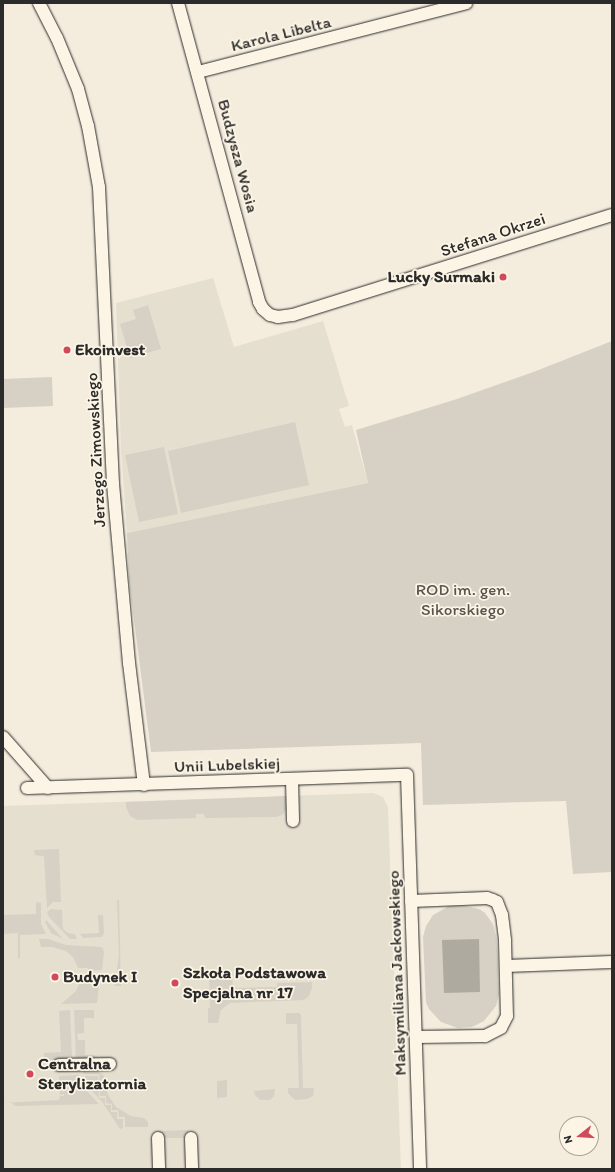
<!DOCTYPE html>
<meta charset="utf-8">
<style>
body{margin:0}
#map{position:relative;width:615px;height:1172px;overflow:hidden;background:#f4edde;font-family:Itim,sans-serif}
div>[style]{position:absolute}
.built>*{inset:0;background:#e5dfd0}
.green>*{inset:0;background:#d6d1c4}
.water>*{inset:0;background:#afaaa0}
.roads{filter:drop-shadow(0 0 1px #2b2b2b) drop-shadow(0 0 1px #2b2b2b)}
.street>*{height:12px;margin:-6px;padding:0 6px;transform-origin:6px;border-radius:6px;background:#fcf5e5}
.dots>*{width:11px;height:11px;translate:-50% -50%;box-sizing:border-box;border:2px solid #fcf5e5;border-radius:50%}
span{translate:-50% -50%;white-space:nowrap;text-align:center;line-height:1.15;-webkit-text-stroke:3.5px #fcf5e5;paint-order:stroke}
.street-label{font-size:17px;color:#2b2b2b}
.poi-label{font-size:17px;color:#2b2b2b;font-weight:700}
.right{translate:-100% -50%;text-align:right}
.left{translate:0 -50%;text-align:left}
.park-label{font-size:17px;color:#565451}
.frame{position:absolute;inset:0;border:4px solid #2b2b2b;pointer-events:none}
.north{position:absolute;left:559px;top:1116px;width:40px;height:40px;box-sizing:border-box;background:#fcf5e5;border:1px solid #a8a49b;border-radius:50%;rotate:253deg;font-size:11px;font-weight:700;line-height:16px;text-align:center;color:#2b2b2b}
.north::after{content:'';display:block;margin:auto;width:14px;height:18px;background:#d1495b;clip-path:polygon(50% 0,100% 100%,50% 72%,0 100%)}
</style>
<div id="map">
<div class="built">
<i style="clip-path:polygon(213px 278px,234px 347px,323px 321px,349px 406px,339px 409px,345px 427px,352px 425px,368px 483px,127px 533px,121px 449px,116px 303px)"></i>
<i style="clip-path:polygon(373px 793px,383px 797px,388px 807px,401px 1169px,3px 1169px,3px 806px)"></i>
</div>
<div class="green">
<i style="clip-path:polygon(148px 305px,161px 349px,130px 358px,120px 324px,136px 319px,133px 310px)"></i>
<i style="clip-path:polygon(612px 341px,612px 872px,573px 874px,566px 801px,423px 805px,421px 743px,151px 752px,129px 581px,127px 533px,368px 483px,356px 430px,454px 400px,536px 371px)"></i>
<i style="clip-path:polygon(52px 377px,53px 406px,3px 408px,3px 379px)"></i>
<i style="clip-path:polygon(295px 422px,309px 485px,181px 513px,168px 451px)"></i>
<i style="clip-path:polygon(164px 447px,178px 514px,139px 522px,125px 455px)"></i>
<i style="clip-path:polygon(288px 796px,288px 808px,282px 815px,276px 817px,205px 818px,204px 814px,196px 814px,196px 818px,137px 820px,130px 816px,126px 807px,126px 802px)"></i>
<i style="clip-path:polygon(59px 849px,61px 902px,53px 902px,47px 908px,44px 856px,32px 855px,35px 855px,34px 850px)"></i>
<i style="clip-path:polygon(117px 900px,119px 900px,121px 986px,115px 986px,119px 954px)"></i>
<i style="clip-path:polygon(36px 902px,41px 903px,41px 924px,46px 934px,20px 935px,20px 958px,18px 958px,18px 933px,3px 934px,3px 915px,36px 914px)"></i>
<i style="clip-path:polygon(461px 905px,479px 909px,485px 913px,493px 924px,497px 940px,499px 994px,496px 1006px,484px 1021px,472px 1027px,458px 1028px,441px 1022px,429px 1009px,426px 1003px,423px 937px,426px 926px,433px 915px,449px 906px)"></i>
<i style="clip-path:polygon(51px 909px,62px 910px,63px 929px,68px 933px,75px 934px,77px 939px,70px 939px,49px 917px,47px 912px)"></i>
<i style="clip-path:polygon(98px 915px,103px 915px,104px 933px,102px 937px,83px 938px,80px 934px,99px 933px)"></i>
<i style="clip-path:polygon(46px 920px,63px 939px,51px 933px,45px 922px)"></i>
<i style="clip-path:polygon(39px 939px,48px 939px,66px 945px,102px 947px,104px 952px,102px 970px,88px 971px,88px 968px,78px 968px,73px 957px,66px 951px,52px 947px,41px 947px)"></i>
<i style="clip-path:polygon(209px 976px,232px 976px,233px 988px,277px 987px,277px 983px,312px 982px,312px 988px,309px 996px,304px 1000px,230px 1003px,221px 1010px,218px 1023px,208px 1023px,208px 1008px,210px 1008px)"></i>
<i style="clip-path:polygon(89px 978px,100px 978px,97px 1003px,61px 1004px,76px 991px,80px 982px,88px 982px)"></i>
<i style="clip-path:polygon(70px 1010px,72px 1057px,69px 1058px,69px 1059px,44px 1060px,44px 1053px,61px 1052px,59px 1011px)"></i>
<i style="clip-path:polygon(74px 1010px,94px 1010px,94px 1018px,84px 1018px,84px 1033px,77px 1034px,78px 1040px,85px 1040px,85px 1055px,95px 1055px,95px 1060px,76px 1062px)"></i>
<i style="clip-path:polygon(286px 1013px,299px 1013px,301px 1015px,303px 1088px,314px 1088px,313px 1096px,307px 1099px,295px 1100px,288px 1093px,288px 1088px,299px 1088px,297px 1024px,286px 1024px)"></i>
<i style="clip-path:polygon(96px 1070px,104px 1076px,108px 1095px,116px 1107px,131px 1116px,144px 1118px,148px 1122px,148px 1127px,125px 1127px,125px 1117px,119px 1117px,118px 1110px,112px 1110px,112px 1104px,106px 1103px,106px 1096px,100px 1096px,99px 1074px,83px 1074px,83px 1071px)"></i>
<i style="clip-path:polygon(77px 1075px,80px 1076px,81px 1085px,99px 1104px,15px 1106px,12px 1103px,3px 1103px,59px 1100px,60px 1096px,64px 1096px,64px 1094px,60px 1095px,59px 1076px)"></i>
<i style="clip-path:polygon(85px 1076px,98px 1076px,99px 1098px,105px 1098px,105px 1105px,111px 1105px,111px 1112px,117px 1112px,117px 1119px,123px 1119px,123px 1128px,120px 1129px,103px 1103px,85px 1083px)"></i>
<i style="clip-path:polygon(227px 1080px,227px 1097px,217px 1098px,217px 1081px)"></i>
<i style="clip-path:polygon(275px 1089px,274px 1096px,270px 1100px,260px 1100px,255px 1095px,254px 1091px)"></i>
<i style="clip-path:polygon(188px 1130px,188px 1138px,159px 1138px,159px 1131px)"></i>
</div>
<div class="water">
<i style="clip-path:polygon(479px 939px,480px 992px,444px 993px,442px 940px)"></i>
</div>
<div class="roads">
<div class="street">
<i style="left:39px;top:3px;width:39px;rotate:63deg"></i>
<i style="left:57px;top:38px;width:55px;rotate:67.6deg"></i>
<i style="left:78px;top:89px;width:38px;rotate:75deg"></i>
<i style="left:88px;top:126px;width:62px;rotate:79.8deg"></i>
<i style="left:99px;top:187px;width:297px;rotate:87.3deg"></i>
<i style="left:113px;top:484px;width:180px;rotate:84.9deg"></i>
<i style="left:129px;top:663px;width:123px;rotate:83deg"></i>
<i style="left:178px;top:3px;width:310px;rotate:74.8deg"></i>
<i style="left:259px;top:302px;width:8px;rotate:60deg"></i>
<i style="left:263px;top:309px;width:9px;rotate:41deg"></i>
<i style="left:270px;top:315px;width:8px;rotate:14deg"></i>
<i style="left:278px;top:317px;width:15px;rotate:-8deg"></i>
<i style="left:293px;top:315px;width:334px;rotate:-17.4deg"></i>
<i style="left:198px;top:72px;width:277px;rotate:-14.4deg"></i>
<i style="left:3px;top:737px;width:68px;rotate:48.6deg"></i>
<i style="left:292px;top:779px;width:42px;rotate:88.6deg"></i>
<i style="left:27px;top:788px;width:380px;rotate:-2deg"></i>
<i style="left:407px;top:775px;width:394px;rotate:88.1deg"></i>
<i style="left:411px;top:901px;width:76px;rotate:-2.3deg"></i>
<i style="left:487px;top:898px;width:6px;rotate:18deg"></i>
<i style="left:493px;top:900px;width:4px;rotate:27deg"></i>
<i style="left:497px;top:902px;width:14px;rotate:69deg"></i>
<i style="left:502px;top:915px;width:26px;rotate:83deg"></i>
<i style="left:505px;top:941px;width:75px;rotate:88.5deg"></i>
<i style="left:507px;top:1016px;width:13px;rotate:117deg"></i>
<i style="left:501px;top:1028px;width:18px;rotate:153deg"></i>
<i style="left:485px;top:1036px;width:68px;rotate:179.2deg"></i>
<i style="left:506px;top:966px;width:106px;rotate:-2.2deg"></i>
<i style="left:59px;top:1065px;width:51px;rotate:-1.1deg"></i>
<i style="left:158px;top:1138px;width:31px;rotate:88deg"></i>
<i style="left:191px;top:1138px;width:31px;rotate:88deg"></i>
</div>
</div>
<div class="dots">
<i style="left:503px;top:277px;background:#d1495b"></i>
<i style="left:67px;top:350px;background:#d1495b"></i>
<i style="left:55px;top:977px;background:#d1495b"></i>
<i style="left:175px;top:983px;background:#d1495b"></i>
<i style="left:30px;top:1074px;background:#d1495b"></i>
</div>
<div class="street-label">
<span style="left:281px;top:34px;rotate:-14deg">Karola Libelta</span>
<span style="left:238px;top:156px;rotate:75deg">Budzysza Wosia</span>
<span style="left:493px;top:235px;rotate:-18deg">Stefana Okrzei</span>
<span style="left:96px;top:450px;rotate:-93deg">Jerzego Zimowskiego</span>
<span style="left:227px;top:765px;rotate:-2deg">Unii Lubelskiej</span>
<span style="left:397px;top:973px;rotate:-92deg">Maksymiliana Jackowskiego</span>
</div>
<div class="poi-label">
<span class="right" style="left:495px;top:277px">Lucky Surmaki</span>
<span class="left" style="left:75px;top:350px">Ekoinvest</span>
<span class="left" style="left:183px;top:983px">Szkoła Podstawowa<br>Specjalna nr 17</span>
<span class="left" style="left:63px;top:977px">Budynek I</span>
<span class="left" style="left:38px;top:1074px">Centralna<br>Sterylizatornia</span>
</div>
<div class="park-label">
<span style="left:463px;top:600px">ROD im. gen.<br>Sikorskiego</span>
</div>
<div class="frame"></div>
<div class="north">N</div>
</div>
